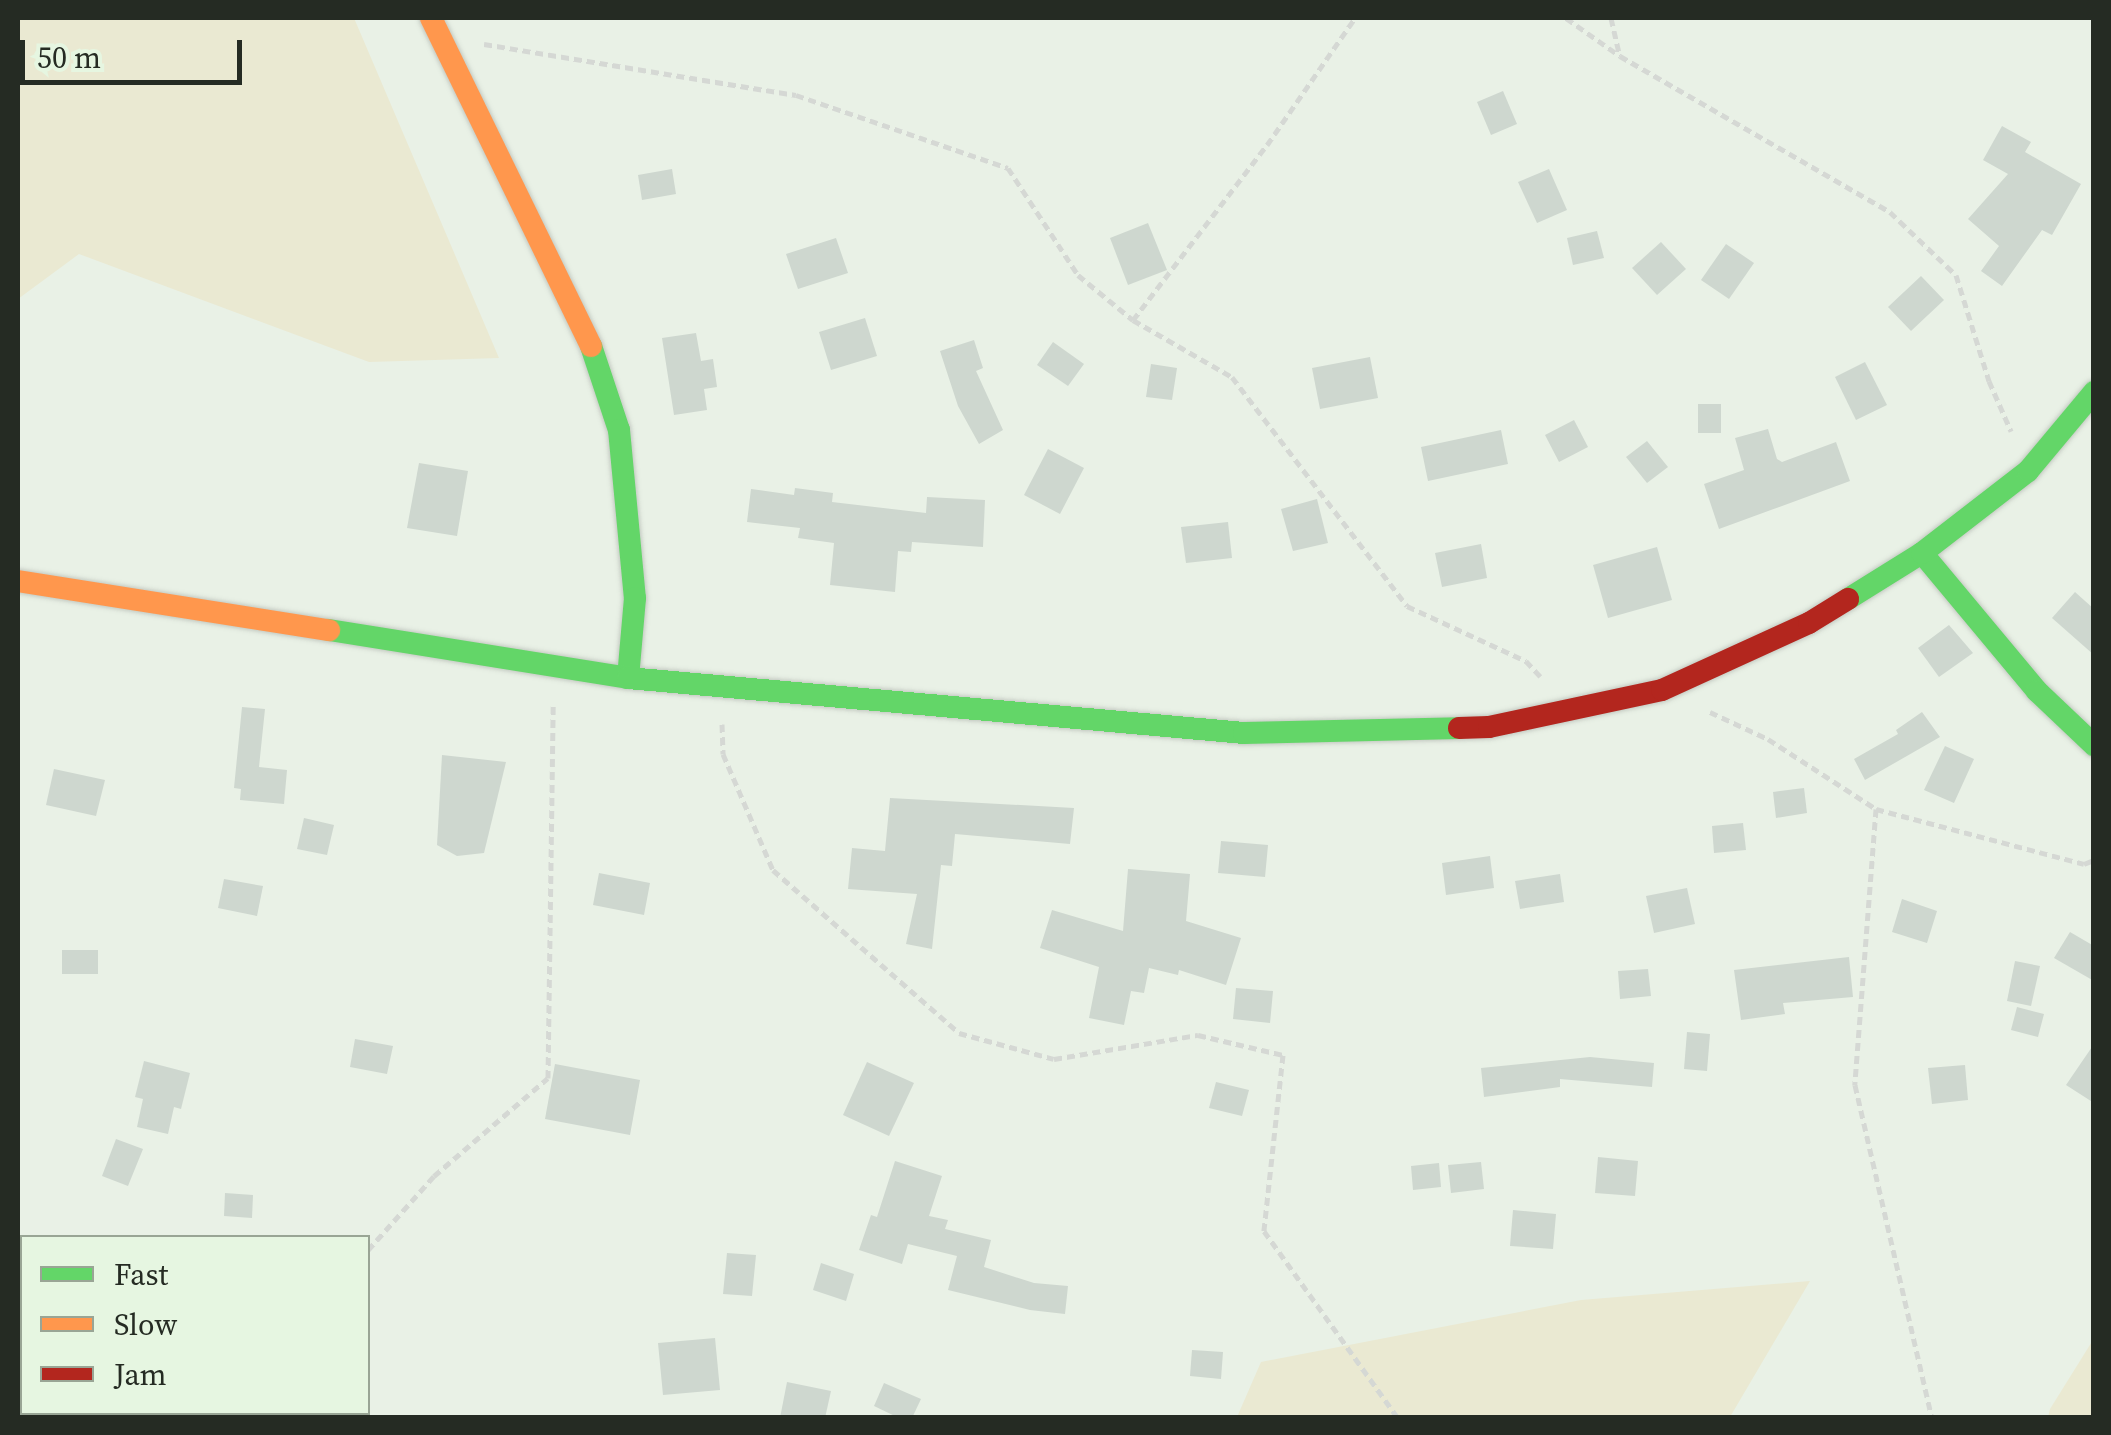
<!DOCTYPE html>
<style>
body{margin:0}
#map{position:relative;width:2111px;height:1435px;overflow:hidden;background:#e9f1e6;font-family:"Source Serif 4",serif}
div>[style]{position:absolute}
.green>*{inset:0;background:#eae9d2}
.building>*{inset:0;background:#ced7cf}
.path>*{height:5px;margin-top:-2.5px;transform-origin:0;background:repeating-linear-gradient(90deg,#d5d8d4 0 8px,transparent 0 13px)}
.roads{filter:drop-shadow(0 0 2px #c4cac2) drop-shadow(0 0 2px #c4cac2)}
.fast>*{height:22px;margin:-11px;padding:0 11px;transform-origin:11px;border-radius:11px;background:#63d668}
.slow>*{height:22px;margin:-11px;padding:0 11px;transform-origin:11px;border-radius:11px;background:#ff974d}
.jam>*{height:22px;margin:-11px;padding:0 11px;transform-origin:11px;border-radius:11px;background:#b3261e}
span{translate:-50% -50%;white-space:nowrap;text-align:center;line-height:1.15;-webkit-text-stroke:8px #e6f6e1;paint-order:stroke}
.frame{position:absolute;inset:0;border:20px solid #252b23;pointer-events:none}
.legend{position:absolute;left:20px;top:1235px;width:350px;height:180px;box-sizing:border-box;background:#e6f6e1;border:2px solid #99a595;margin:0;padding:12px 18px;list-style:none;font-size:30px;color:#252b23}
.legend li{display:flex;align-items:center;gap:20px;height:50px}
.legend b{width:50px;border:2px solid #99a595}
.scale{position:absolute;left:20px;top:40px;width:222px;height:45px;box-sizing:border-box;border:5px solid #252b23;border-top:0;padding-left:12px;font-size:30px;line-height:35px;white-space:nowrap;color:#252b23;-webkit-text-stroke:8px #e6f6e1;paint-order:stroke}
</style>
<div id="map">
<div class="green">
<i style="clip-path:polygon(18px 18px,354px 18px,499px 358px,369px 362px,79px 254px,18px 299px)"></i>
<i style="clip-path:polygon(1810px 1281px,1730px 1417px,1237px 1417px,1261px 1362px,1581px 1300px)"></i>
<i style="clip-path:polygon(2093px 1340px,2093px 1417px,2048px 1417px,2050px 1409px)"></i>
</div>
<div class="building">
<i style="clip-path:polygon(1503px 91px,1517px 124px,1491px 135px,1477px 102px)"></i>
<i style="clip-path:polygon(2002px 126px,2031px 142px,2025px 152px,2081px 184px,2052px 235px,2042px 230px,2002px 286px,1981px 271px,1999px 246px,1968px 219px,2008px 174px,1983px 160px)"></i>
<i style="clip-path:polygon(672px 169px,676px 194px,642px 200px,638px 175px)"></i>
<i style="clip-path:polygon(1549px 169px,1567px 210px,1537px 223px,1518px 182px)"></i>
<i style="clip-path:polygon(1148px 223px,1167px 270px,1128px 285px,1110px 238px)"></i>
<i style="clip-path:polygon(1597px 231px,1604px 258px,1573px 265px,1567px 238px)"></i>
<i style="clip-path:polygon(836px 238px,848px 273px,798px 289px,786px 254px)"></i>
<i style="clip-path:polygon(1661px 242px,1686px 269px,1657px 295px,1632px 268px)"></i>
<i style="clip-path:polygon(1726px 244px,1754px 263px,1729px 299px,1701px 280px)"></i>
<i style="clip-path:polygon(1921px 276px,1944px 300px,1911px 331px,1888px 307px)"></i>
<i style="clip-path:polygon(865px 318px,877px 356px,831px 370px,819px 332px)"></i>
<i style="clip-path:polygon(696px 333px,701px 361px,713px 359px,717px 387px,704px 389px,707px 410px,674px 415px,662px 338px)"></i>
<i style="clip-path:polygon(974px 340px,983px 368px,976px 371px,1003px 430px,979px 444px,958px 406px,940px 351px)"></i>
<i style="clip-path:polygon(1053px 342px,1084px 364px,1068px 386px,1037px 365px)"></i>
<i style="clip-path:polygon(1370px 357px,1378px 398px,1320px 409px,1312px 368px)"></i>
<i style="clip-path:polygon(1865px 362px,1887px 405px,1856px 420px,1835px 377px)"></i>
<i style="clip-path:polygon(1151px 364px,1177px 368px,1172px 400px,1146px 397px)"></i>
<i style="clip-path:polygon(1698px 404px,1721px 404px,1721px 433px,1698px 433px)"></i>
<i style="clip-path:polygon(1574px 420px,1588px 447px,1559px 462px,1545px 435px)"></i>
<i style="clip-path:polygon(1768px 429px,1777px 459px,1782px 462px,1836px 442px,1850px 481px,1719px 529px,1704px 484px,1744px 470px,1735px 438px)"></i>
<i style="clip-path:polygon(1501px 430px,1508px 464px,1428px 481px,1421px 447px)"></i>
<i style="clip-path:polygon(1647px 441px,1668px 467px,1647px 483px,1626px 457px)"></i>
<i style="clip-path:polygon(1048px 449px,1084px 468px,1060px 514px,1024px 495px)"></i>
<i style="clip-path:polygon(419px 463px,468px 471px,457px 536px,407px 528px)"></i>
<i style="clip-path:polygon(795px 488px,833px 493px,832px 502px,926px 513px,927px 497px,985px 500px,983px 547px,912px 542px,911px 552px,898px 551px,895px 592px,830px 585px,834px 543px,798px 538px,800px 528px,747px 522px,751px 489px,794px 495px)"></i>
<i style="clip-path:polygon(1317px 499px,1328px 543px,1293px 551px,1281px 509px)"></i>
<i style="clip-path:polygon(1228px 522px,1232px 558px,1186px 563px,1181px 527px)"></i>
<i style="clip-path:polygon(1481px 544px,1487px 578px,1442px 587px,1435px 553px)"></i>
<i style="clip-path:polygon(1657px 547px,1672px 600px,1608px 618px,1593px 565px)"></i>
<i style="clip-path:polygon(2075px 592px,2094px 609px,2094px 655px,2052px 618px)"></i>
<i style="clip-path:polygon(1949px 625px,1973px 653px,1939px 677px,1918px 648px)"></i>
<i style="clip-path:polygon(242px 707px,265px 709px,259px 767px,287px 770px,284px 804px,240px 800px,241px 789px,234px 788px)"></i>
<i style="clip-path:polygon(1922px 712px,1940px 737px,1865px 780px,1854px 759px,1898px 734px,1896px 730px)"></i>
<i style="clip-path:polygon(1945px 746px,1974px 759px,1954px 803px,1924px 790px)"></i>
<i style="clip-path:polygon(442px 755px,506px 762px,484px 853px,457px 856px,437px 845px)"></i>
<i style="clip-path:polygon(54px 769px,105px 780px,96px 816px,46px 805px)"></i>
<i style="clip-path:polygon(1804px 788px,1807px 813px,1776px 818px,1773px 792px)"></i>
<i style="clip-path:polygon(890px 798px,1074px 808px,1070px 844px,955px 834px,952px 866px,941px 865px,932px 949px,906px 944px,917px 894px,848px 889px,852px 848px,885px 851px)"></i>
<i style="clip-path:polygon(304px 818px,334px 825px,327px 855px,297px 849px)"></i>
<i style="clip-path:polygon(1743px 823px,1746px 850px,1714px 853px,1712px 826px)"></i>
<i style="clip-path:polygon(1221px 841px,1268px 845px,1265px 877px,1218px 873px)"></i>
<i style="clip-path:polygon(1490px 856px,1494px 888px,1446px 895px,1442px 863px)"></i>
<i style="clip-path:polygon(1128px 869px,1190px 874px,1186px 921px,1241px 938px,1226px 985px,1179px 970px,1178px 975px,1149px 968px,1144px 993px,1131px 991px,1124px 1025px,1089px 1018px,1099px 967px,1040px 948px,1052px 910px,1123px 931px)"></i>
<i style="clip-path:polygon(599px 873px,650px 883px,644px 915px,593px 905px)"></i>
<i style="clip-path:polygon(1560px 874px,1564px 902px,1520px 909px,1515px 881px)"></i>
<i style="clip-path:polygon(224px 879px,263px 886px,257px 916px,218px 908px)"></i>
<i style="clip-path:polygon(1687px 888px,1695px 924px,1654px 933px,1646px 896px)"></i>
<i style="clip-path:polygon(1902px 899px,1937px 911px,1927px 943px,1892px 932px)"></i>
<i style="clip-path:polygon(2070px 932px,2094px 946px,2094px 981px,2054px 958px)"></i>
<i style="clip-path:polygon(62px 950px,98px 950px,98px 974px,62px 974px)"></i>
<i style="clip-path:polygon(1849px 957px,1853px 997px,1783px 1003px,1785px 1014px,1741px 1020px,1734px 970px)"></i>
<i style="clip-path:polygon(2015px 961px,2040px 966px,2031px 1006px,2007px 1001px)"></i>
<i style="clip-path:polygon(1648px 969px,1651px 996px,1620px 999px,1618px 971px)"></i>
<i style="clip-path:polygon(1236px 988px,1273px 991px,1270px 1023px,1233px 1019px)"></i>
<i style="clip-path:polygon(2017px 1007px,2044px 1014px,2038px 1037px,2011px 1030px)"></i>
<i style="clip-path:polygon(1687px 1032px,1710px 1034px,1707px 1071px,1684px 1069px)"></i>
<i style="clip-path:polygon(355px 1039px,393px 1046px,387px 1074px,350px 1067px)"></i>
<i style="clip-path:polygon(2094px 1044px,2094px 1103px,2066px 1085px)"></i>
<i style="clip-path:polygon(1590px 1057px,1654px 1063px,1652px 1087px,1560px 1079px,1560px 1087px,1484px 1097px,1481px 1068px)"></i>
<i style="clip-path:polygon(144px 1061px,190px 1073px,181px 1109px,174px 1107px,168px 1134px,137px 1127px,143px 1099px,135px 1097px)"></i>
<i style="clip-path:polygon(867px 1062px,914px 1083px,889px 1136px,843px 1115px)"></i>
<i style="clip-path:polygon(555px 1064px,640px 1080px,630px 1135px,545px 1119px)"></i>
<i style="clip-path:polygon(1965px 1065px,1968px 1100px,1932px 1104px,1928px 1068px)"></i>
<i style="clip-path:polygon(1216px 1082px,1249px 1090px,1242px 1116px,1209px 1108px)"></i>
<i style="clip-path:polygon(116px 1139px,143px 1149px,128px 1186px,102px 1176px)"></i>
<i style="clip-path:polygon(1598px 1157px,1638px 1161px,1635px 1196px,1595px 1193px)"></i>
<i style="clip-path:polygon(895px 1161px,942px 1176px,929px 1216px,948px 1220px,945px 1229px,991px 1240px,984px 1267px,1034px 1283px,1068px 1286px,1065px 1314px,1030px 1310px,948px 1290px,957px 1256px,908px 1244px,902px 1264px,859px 1250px,871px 1215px,877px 1217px)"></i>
<i style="clip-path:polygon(1481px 1162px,1484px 1189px,1451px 1193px,1448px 1165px)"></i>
<i style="clip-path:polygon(1439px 1163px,1441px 1187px,1413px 1190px,1411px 1166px)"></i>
<i style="clip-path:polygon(225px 1193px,253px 1195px,252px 1218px,224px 1216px)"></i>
<i style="clip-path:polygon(1513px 1210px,1556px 1214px,1553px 1249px,1510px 1246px)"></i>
<i style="clip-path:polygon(727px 1253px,756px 1255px,752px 1296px,723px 1294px)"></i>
<i style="clip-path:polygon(821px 1263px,854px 1274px,846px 1301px,813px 1290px)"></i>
<i style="clip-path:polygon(715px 1338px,720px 1390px,663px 1395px,658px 1343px)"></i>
<i style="clip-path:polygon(1192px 1350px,1223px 1352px,1221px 1379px,1190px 1376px)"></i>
<i style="clip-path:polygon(787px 1382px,831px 1391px,825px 1418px,780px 1418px)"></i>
<i style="clip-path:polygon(884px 1383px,921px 1399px,912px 1418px,899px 1418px,874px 1406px)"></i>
</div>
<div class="path">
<i style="left:1566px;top:18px;width:66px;rotate:35.1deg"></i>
<i style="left:1620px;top:56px;width:312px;rotate:30deg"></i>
<i style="left:1890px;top:212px;width:91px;rotate:43.7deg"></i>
<i style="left:1956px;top:275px;width:111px;rotate:72.7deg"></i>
<i style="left:1989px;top:381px;width:55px;rotate:66.3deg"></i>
<i style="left:1611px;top:18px;width:36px;rotate:77deg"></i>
<i style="left:484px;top:44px;width:316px;rotate:9.3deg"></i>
<i style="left:796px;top:95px;width:224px;rotate:19deg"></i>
<i style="left:1008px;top:168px;width:128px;rotate:56.8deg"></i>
<i style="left:1078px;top:275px;width:71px;rotate:39.3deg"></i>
<i style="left:1133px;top:320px;width:114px;rotate:29.9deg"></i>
<i style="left:1232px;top:377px;width:288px;rotate:52.6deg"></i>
<i style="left:1407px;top:606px;width:131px;rotate:24.8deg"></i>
<i style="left:1526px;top:661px;width:21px;rotate:47deg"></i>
<i style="left:1133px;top:320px;width:220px;rotate:-52.6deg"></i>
<i style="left:1267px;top:145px;width:155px;rotate:-55.3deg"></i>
<i style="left:1710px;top:712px;width:64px;rotate:25deg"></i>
<i style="left:1768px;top:739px;width:129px;rotate:32.9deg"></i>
<i style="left:1876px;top:809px;width:215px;rotate:14.8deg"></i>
<i style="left:2084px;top:864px;width:11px;rotate:-22deg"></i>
<i style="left:722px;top:724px;width:30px;rotate:88deg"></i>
<i style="left:723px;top:754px;width:126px;rotate:66.7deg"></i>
<i style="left:773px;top:870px;width:247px;rotate:41.2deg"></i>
<i style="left:959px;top:1033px;width:98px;rotate:15.3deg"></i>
<i style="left:1054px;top:1059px;width:146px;rotate:-9.5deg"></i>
<i style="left:1198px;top:1035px;width:87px;rotate:13.2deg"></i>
<i style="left:1283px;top:1055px;width:177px;rotate:96.2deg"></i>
<i style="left:1264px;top:1231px;width:230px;rotate:54.4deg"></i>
<i style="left:1876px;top:809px;width:277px;rotate:94.4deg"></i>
<i style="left:1855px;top:1085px;width:342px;rotate:77deg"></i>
<i style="left:368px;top:1250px;width:99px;rotate:-48.3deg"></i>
<i style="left:434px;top:1176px;width:150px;rotate:-40.7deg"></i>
<i style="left:548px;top:1078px;width:372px;rotate:-89.2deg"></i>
<i style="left:198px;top:1418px;width:8px;rotate:-45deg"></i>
</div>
<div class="roads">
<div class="fast">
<i style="left:591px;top:346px;width:89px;rotate:71.6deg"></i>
<i style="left:619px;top:430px;width:169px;rotate:84.6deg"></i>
<i style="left:635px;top:598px;width:80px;rotate:95deg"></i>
<i style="left:1922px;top:553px;width:180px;rotate:50.2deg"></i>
<i style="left:2037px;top:691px;width:79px;rotate:43.5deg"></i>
<i style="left:1848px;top:599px;width:87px;rotate:-31.9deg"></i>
<i style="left:1922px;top:553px;width:134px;rotate:-37.7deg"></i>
<i style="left:2028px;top:471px;width:103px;rotate:-50.1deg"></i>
<i style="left:329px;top:630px;width:303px;rotate:9.1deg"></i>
<i style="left:628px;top:678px;width:618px;rotate:5.1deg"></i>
<i style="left:1244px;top:733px;width:215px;rotate:-1.3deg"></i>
</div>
<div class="slow">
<i style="left:431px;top:18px;width:365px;rotate:64deg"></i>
<i style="left:18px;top:581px;width:315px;rotate:9deg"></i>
</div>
<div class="jam">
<i style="left:1459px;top:728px;width:30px;rotate:-2deg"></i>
<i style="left:1489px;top:727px;width:177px;rotate:-12.1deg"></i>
<i style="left:1662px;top:690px;width:162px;rotate:-24.5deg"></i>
<i style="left:1809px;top:623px;width:46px;rotate:-31.6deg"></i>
</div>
</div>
<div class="frame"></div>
<ul class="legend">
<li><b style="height:12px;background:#63d668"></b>Fast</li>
<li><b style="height:12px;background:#ff974d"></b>Slow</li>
<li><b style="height:12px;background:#b3261e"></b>Jam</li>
</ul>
<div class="scale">50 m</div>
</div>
